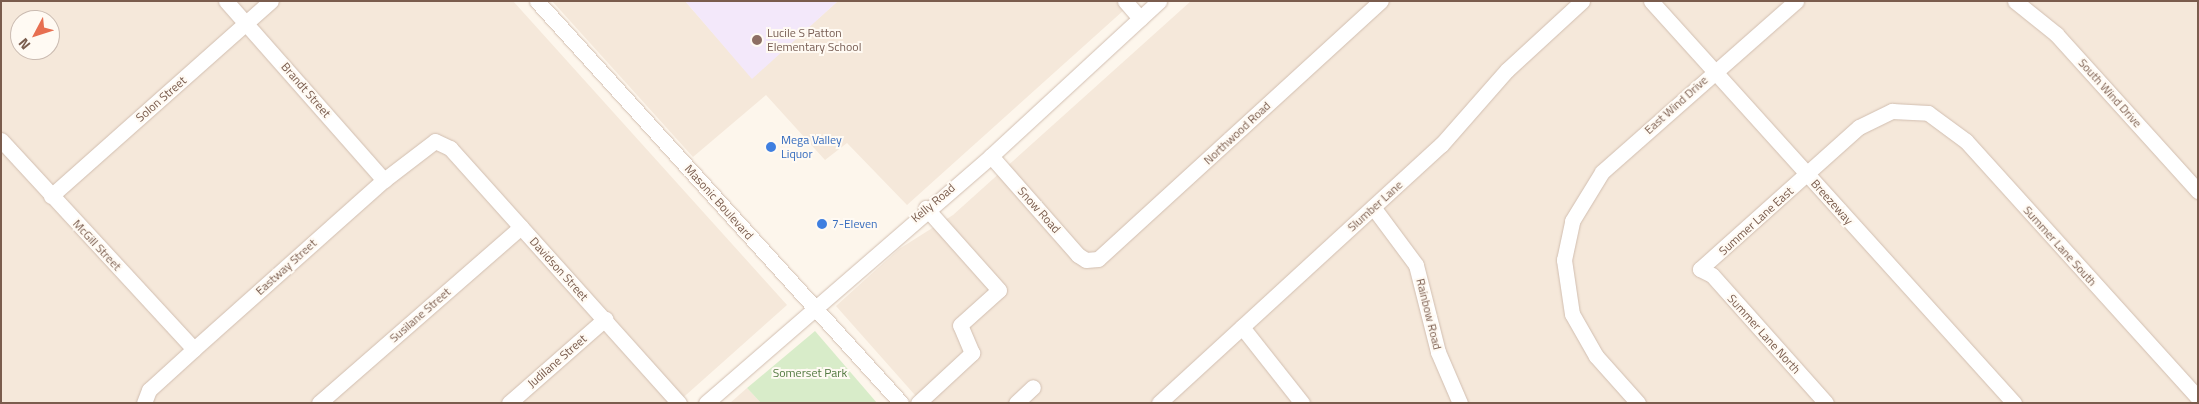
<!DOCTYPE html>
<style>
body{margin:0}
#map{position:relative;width:2199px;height:404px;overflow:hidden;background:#fdf6ec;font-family:"Titillium Web",sans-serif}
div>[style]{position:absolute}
.residential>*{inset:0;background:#f5e8da}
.education>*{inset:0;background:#f3e8fa}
.green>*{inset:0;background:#d8ecc9}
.roads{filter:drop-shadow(0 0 1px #d1beb0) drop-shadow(0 0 1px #d1beb0)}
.minor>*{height:15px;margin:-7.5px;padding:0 7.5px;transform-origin:7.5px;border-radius:7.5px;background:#fff}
.dots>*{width:14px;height:14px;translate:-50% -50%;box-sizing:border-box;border:2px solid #fffaf3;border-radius:50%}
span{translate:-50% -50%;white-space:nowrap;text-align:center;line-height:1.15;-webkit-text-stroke:4px #fffaf3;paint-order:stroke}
.education-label{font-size:12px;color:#785e54}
.left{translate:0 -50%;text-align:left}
.street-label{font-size:12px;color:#7a5c4d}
.shop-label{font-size:12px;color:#366cbe}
.park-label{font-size:12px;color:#537a41}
.frame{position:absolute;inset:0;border:2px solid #7a5c4d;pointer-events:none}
.north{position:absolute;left:10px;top:10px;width:50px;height:50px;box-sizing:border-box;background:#fffaf3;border:1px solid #cabbb1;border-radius:50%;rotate:230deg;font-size:14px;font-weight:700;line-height:20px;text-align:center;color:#7a5c4d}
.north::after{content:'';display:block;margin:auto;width:18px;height:22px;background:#e76f51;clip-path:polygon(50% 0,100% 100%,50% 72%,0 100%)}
</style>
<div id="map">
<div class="residential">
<i style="clip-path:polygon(evenodd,1px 1px,513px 1px,787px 305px,677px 403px,1px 403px,1px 1px,20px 20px,50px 20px,50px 50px,20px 50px,20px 20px)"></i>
<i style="clip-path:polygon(552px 1px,685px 1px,752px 78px,838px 1px,1134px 1px,907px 205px,847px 143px,825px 160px,766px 95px,693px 157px)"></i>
<i style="clip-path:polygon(1191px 1px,2197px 1px,2198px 403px,922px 403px,836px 306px,899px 249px,953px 215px)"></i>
<i style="clip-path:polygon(747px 388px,761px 403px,730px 403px)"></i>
</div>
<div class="education">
<i style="clip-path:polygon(685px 1px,838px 1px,752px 79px)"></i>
</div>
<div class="green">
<i style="clip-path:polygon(815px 331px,877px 403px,761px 403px,747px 388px)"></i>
</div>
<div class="roads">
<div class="minor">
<i style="left:226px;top:1px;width:239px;rotate:48.6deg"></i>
<i style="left:537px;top:1px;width:542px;rotate:47.84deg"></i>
<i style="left:1125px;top:1px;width:23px;rotate:49deg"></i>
<i style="left:1651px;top:1px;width:542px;rotate:47.92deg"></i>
<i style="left:2015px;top:1px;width:53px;rotate:38.8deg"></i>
<i style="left:2056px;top:34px;width:212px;rotate:47.9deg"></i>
<i style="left:1px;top:140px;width:284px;rotate:47.3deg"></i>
<i style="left:991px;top:156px;width:132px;rotate:48.7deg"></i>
<i style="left:1078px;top:255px;width:9px;rotate:32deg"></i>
<i style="left:1086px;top:260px;width:12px;rotate:-5deg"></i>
<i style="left:1098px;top:259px;width:383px;rotate:-42.4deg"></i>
<i style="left:51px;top:196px;width:294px;rotate:-41.6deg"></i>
<i style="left:1373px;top:207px;width:72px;rotate:53.4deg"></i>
<i style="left:1416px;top:265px;width:90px;rotate:75.8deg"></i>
<i style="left:1438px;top:352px;width:56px;rotate:66.7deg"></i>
<i style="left:1700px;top:269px;width:213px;rotate:-41.8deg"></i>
<i style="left:1859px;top:127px;width:37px;rotate:-26deg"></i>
<i style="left:1892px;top:111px;width:36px;rotate:3deg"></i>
<i style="left:1928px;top:113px;width:47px;rotate:36.4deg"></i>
<i style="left:1966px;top:141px;width:346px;rotate:47.9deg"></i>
<i style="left:1700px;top:269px;width:13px;rotate:27deg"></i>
<i style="left:1712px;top:275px;width:171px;rotate:48.3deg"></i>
<i style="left:1242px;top:327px;width:97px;rotate:51.7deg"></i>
<i style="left:144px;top:403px;width:14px;rotate:-69deg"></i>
<i style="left:149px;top:390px;width:61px;rotate:-42.3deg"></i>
<i style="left:194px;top:349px;width:254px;rotate:-41.7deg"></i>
<i style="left:384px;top:180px;width:64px;rotate:-37.4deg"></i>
<i style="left:435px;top:141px;width:17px;rotate:25deg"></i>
<i style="left:450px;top:148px;width:343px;rotate:48.1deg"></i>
<i style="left:319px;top:403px;width:268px;rotate:-41.1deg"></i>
<i style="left:509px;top:403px;width:128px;rotate:-41.2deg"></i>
<i style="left:706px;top:403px;width:377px;rotate:-40.9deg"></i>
<i style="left:991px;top:156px;width:229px;rotate:-42.7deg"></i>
<i style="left:918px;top:403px;width:74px;rotate:-42.8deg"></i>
<i style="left:972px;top:353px;width:30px;rotate:-113deg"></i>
<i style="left:960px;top:325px;width:52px;rotate:-41.9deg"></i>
<i style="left:999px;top:290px;width:110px;rotate:-131.7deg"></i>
<i style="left:1016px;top:403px;width:23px;rotate:-43deg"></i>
<i style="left:1159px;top:403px;width:382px;rotate:-42.5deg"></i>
<i style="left:1441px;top:145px;width:100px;rotate:-48.7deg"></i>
<i style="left:1507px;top:70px;width:102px;rotate:-42.6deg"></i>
<i style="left:1638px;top:403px;width:63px;rotate:-131.8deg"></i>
<i style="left:1596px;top:356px;width:48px;rotate:-119.7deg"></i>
<i style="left:1572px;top:314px;width:55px;rotate:-98.4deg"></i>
<i style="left:1564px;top:260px;width:40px;rotate:-78deg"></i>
<i style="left:1572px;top:221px;width:57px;rotate:-58.5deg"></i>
<i style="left:1602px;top:172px;width:259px;rotate:-41.4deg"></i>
</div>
</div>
<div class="dots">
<i style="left:757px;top:40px;background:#8d6e63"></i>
<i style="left:771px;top:147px;background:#3f7fe0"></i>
<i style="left:822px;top:224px;background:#3f7fe0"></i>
</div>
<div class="education-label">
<span class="left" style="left:767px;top:40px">Lucile S Patton<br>Elementary School</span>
</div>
<div class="street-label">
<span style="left:306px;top:90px;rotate:49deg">Brandt Street</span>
<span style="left:2110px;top:93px;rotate:48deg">South Wind Drive</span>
<span style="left:161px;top:99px;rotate:-41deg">Solon Street</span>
<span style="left:1676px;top:105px;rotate:-42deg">East Wind Drive</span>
<span style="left:1237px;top:133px;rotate:-43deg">Northwood Road</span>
<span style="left:719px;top:202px;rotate:48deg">Masonic Boulevard</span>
<span style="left:1832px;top:202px;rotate:48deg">Breezeway</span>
<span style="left:933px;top:203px;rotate:-40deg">Kelly Road</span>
<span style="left:1375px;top:206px;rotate:-42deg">Slumber Lane</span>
<span style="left:1039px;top:210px;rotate:48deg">Snow Road</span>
<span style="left:1756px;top:221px;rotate:-42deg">Summer Lane East</span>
<span style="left:97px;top:245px;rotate:47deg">McGill Street</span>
<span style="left:2060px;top:246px;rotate:48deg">Summer Lane South</span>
<span style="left:286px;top:267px;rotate:-42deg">Eastway Street</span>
<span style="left:559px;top:269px;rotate:48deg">Davidson Street</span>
<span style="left:1429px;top:314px;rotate:76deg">Rainbow Road</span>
<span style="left:420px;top:315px;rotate:-41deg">Susilane Street</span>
<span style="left:1764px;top:334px;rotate:48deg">Summer Lane North</span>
<span style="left:557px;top:361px;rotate:-41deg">Judilane Street</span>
</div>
<div class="shop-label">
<span class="left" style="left:781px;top:147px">Mega Valley<br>Liquor</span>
<span class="left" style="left:832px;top:224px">7-Eleven</span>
</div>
<div class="park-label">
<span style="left:810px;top:373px">Somerset Park</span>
</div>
<div class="frame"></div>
<div class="north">N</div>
</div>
